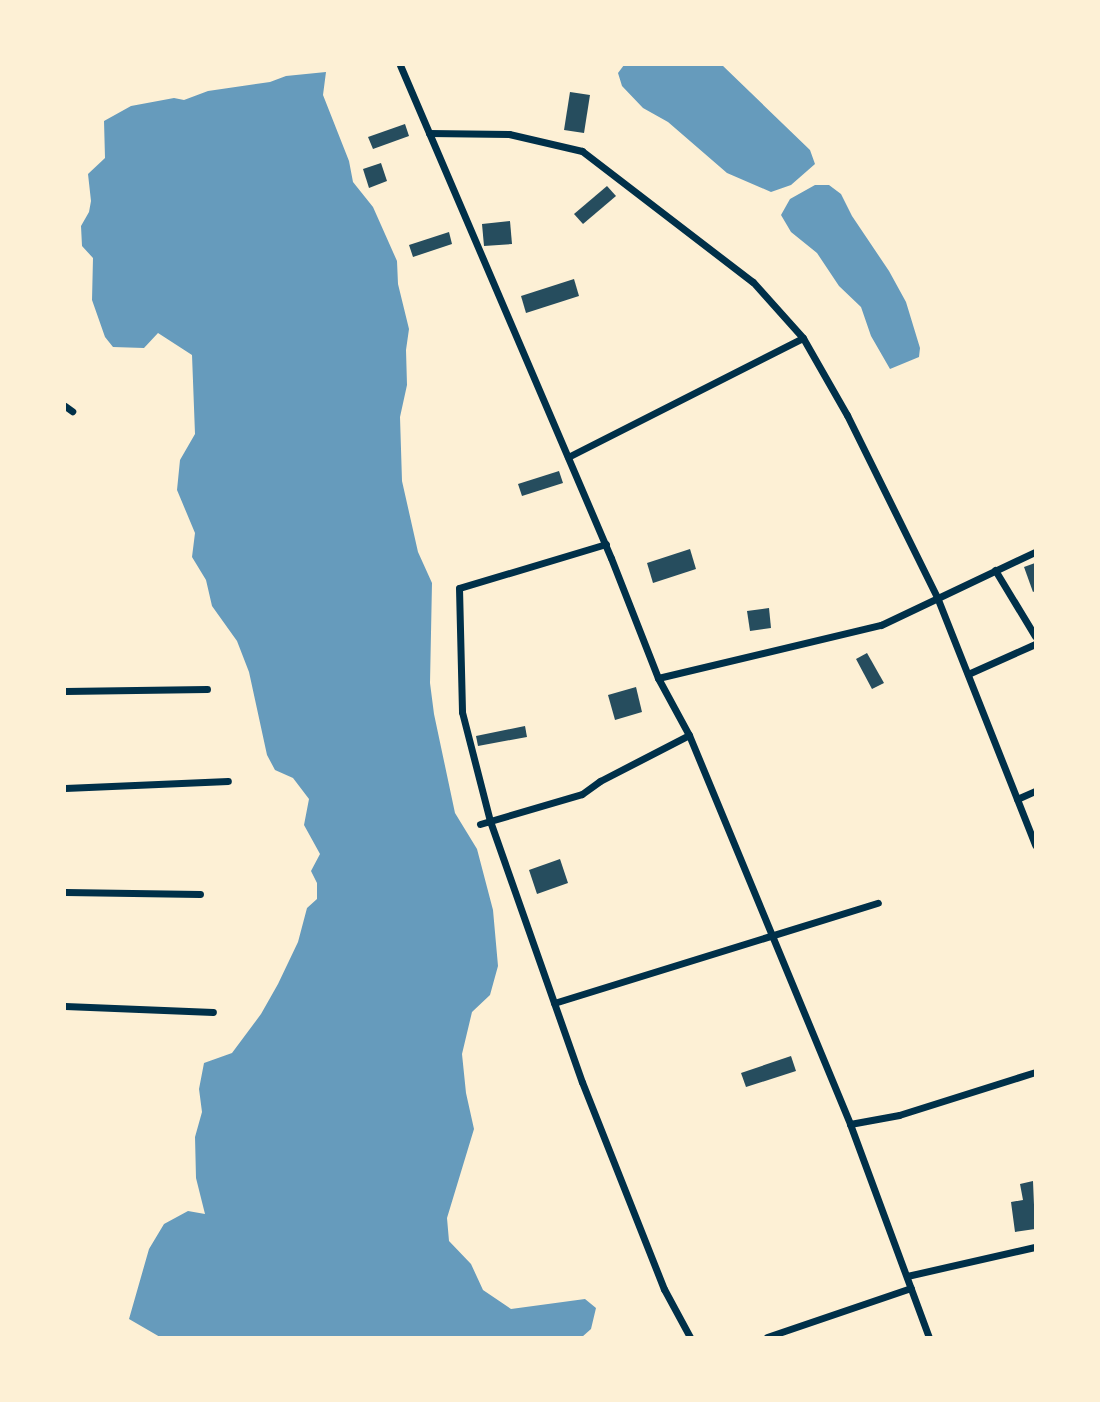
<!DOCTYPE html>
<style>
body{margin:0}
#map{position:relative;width:1100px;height:1402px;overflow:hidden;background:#fdf0d5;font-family:Roboto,sans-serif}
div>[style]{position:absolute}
.water>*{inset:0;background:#669bbc}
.building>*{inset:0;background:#264d5e}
.minor>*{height:7px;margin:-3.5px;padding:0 3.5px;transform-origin:3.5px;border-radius:3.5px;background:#003049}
span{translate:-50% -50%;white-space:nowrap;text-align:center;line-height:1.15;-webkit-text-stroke:7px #fdf0d5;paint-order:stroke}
.frame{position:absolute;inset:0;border:66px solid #fdf0d5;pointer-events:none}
</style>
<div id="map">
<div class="water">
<i style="clip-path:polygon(624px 65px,722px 65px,810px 150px,815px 164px,791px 185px,771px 192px,727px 173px,668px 122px,643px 108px,622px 86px,618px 73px)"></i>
<i style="clip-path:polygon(326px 72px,323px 95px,349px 161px,353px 182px,373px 207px,397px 261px,398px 284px,409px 329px,406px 350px,407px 385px,400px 417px,402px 481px,418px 552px,432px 583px,430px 683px,434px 714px,455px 813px,477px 849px,493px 910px,498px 966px,490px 995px,472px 1012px,462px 1054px,466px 1093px,474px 1129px,447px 1218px,449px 1241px,471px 1264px,483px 1290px,511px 1309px,585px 1299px,596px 1308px,591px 1329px,582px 1337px,160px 1337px,129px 1319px,149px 1249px,164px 1224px,188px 1211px,205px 1214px,196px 1178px,195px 1137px,202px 1112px,199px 1089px,204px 1063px,232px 1053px,261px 1014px,278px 984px,298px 942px,307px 908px,317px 899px,317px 883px,311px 871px,320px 854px,304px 825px,309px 799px,293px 778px,275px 770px,267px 755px,249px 672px,237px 641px,212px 606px,206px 580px,192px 557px,195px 533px,177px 490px,180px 460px,195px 434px,192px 355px,158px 333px,144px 348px,113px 347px,105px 337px,92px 300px,93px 258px,82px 246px,81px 226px,89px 212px,91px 201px,88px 174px,105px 158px,104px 121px,131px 106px,174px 98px,184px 100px,208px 91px,270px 82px,286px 76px)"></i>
<i style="clip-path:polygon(815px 185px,829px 185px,841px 194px,852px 216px,889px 271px,906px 302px,920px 348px,919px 357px,890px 369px,871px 336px,861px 307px,839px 286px,817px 253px,791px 232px,781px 215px,790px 199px)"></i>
</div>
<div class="building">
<i style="clip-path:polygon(570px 92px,590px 95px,584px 133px,564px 130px)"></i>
<i style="clip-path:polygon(405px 124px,409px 136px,373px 149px,368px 137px)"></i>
<i style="clip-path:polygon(381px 163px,387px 181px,369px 188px,363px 169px)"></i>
<i style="clip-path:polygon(607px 186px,616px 196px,583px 224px,574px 214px)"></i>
<i style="clip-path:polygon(510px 221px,512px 244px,484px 246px,482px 224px)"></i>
<i style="clip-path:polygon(449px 232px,452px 244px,413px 257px,409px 245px)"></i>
<i style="clip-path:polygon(574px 279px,579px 296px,526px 313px,521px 296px)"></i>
<i style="clip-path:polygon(559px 471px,563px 483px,522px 496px,518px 484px)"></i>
<i style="clip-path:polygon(690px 549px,696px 569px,653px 583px,647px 563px)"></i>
<i style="clip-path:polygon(1035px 563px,1035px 591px,1033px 592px,1024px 567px)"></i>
<i style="clip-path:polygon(769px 608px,771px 628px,750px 631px,747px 611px)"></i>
<i style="clip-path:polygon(867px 653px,884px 683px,872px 689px,856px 659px)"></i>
<i style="clip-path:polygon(636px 687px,642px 712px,615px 720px,608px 695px)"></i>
<i style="clip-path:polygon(525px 726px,527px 737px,478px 746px,476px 736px)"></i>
<i style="clip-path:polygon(560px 859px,568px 883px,537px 894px,529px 870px)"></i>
<i style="clip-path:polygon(791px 1056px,796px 1071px,746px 1087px,741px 1073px)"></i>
<i style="clip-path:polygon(1033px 1181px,1035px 1229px,1015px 1232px,1011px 1202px,1023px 1200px,1020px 1184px)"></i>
</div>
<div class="minor">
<i style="left:400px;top:65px;width:536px;rotate:66.83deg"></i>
<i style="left:611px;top:558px;width:129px;rotate:68.6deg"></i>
<i style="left:658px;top:678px;width:65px;rotate:61.5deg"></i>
<i style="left:689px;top:735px;width:421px;rotate:67.5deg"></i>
<i style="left:850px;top:1124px;width:227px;rotate:69.7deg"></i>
<i style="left:429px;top:133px;width:80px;rotate:0.7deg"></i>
<i style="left:509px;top:134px;width:75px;rotate:13.1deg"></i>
<i style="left:582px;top:151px;width:215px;rotate:37.5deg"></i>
<i style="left:753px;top:282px;width:75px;rotate:48.2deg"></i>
<i style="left:803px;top:338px;width:89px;rotate:60.3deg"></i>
<i style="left:847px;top:415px;width:203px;rotate:63.7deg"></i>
<i style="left:937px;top:597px;width:267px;rotate:68.4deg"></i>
<i style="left:65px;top:406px;width:9px;rotate:36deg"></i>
<i style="left:568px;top:457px;width:263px;rotate:-26.9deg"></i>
<i style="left:606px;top:544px;width:153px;rotate:163.3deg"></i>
<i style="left:459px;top:588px;width:124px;rotate:88.6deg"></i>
<i style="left:462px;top:712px;width:113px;rotate:75.6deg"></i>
<i style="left:490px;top:821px;width:277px;rotate:70.6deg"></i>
<i style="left:582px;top:1082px;width:223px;rotate:68.4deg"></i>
<i style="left:664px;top:1289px;width:55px;rotate:61.6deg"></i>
<i style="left:995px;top:570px;width:77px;rotate:58.8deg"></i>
<i style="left:968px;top:674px;width:73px;rotate:-24.1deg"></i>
<i style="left:658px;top:678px;width:229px;rotate:-13.4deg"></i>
<i style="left:881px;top:625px;width:170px;rotate:-25.4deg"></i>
<i style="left:65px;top:691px;width:142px;rotate:-0.8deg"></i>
<i style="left:65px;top:788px;width:163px;rotate:-2.5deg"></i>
<i style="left:1017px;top:799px;width:20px;rotate:-24deg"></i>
<i style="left:480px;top:824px;width:106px;rotate:-16.4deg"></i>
<i style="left:582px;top:794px;width:22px;rotate:-36deg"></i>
<i style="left:600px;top:781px;width:100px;rotate:-27.3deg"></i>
<i style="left:65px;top:892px;width:135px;rotate:0.8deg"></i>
<i style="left:554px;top:1003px;width:339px;rotate:-17.2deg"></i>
<i style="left:65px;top:1006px;width:148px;rotate:2.3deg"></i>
<i style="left:850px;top:1124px;width:50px;rotate:-10.4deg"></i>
<i style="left:899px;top:1115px;width:143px;rotate:-17.5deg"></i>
<i style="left:907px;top:1276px;width:131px;rotate:-12.8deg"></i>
<i style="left:767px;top:1337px;width:152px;rotate:-18.8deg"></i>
</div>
<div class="frame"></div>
</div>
